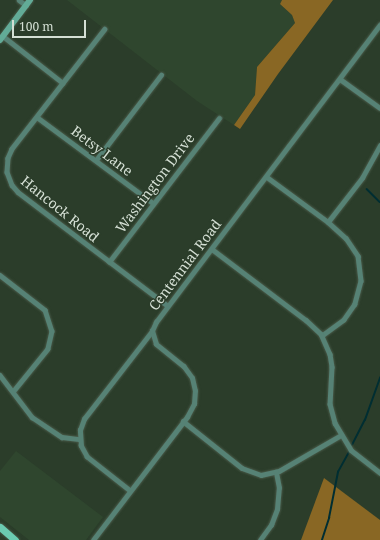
<!DOCTYPE html>
<style>
body{margin:0}
#map{position:relative;width:380px;height:540px;overflow:hidden;background:#2b3d2a;font-family:"Noto Serif",serif}
div>[style]{position:absolute}
.built>*{inset:0;background:#2f462e}
.forest>*{inset:0;background:#896724}
.stream>*{height:1.5px;margin:-0.75px;padding:0 0.75px;transform-origin:0.75px;border-radius:0.75px;background:#002e32}
.roads{filter:drop-shadow(0 0 1px #495a49) drop-shadow(0 0 1px #495a49)}
.street>*{height:4.5px;margin:-2.25px;padding:0 2.25px;transform-origin:2.25px;border-radius:2.25px;background:#568275}
.secondary>*{height:6px;margin:-3px;padding:0 3px;transform-origin:3px;border-radius:3px;background:#62ab97}
.primary>*{height:7px;margin:-3.5px;padding:0 3.5px;transform-origin:3.5px;border-radius:3.5px;background:#6bcbb1}
span{translate:-50% -50%;white-space:nowrap;text-align:center;line-height:1.15;-webkit-text-stroke:3px #2b3d2a;paint-order:stroke}
.street-label{font-size:14px;color:#d4dfd4}
.scale{position:absolute;left:12px;top:20px;width:74px;height:18px;box-sizing:border-box;border:2px solid #d4dfd4;border-top:0;padding-left:5px;font-size:12px;line-height:14px;white-space:nowrap;color:#d4dfd4;-webkit-text-stroke:3px #2b3d2a;paint-order:stroke}
</style>
<div id="map">
<div class="built">
<i style="clip-path:polygon(67px 0,282px 0,280px 4px,292px 15px,295px 23px,257px 67px,255px 95px,234px 125px,197px 101px)"></i>
<i style="clip-path:polygon(16px 451px,103px 517px,86px 540px,29px 540px,0 517px,0 471px)"></i>
</div>
<div class="forest">
<i style="clip-path:polygon(282px 0,333px 0,278px 74px,240px 129px,234px 125px,255px 95px,257px 67px,295px 23px,292px 15px,280px 4px)"></i>
<i style="clip-path:polygon(324px 478px,380px 520px,380px 540px,301px 540px)"></i>
</div>
<div class="stream">
<i style="left:367px;top:189px;width:18px;rotate:45deg"></i>
<i style="left:352px;top:445px;width:28px;rotate:-63deg"></i>
<i style="left:365px;top:420px;width:45px;rotate:-70.3deg"></i>
<i style="left:322px;top:540px;width:23px;rotate:-72deg"></i>
<i style="left:329px;top:518px;width:47px;rotate:-78.9deg"></i>
<i style="left:338px;top:472px;width:23px;rotate:-61deg"></i>
</div>
<div class="roads">
<div class="street">
<i style="left:19px;top:0;width:9px;rotate:36deg"></i>
<i style="left:105px;top:29px;width:152px;rotate:127.8deg"></i>
<i style="left:12px;top:149px;width:10px;rotate:114deg"></i>
<i style="left:8px;top:158px;width:14px;rotate:94deg"></i>
<i style="left:7px;top:172px;width:14px;rotate:69deg"></i>
<i style="left:12px;top:185px;width:9px;rotate:49deg"></i>
<i style="left:18px;top:192px;width:188px;rotate:37.2deg"></i>
<i style="left:3px;top:36px;width:76px;rotate:38.1deg"></i>
<i style="left:340px;top:79px;width:49px;rotate:35.9deg"></i>
<i style="left:37px;top:117px;width:144px;rotate:36.6deg"></i>
<i style="left:96px;top:160px;width:107px;rotate:-52.6deg"></i>
<i style="left:267px;top:177px;width:76px;rotate:36.4deg"></i>
<i style="left:328px;top:222px;width:24px;rotate:42deg"></i>
<i style="left:346px;top:238px;width:22px;rotate:56deg"></i>
<i style="left:358px;top:256px;width:25px;rotate:83deg"></i>
<i style="left:361px;top:281px;width:24px;rotate:105deg"></i>
<i style="left:355px;top:304px;width:19px;rotate:125deg"></i>
<i style="left:344px;top:320px;width:27px;rotate:144deg"></i>
<i style="left:328px;top:222px;width:56px;rotate:-52.3deg"></i>
<i style="left:362px;top:178px;width:37px;rotate:-61deg"></i>
<i style="left:212px;top:249px;width:118px;rotate:37.1deg"></i>
<i style="left:306px;top:320px;width:21px;rotate:43deg"></i>
<i style="left:321px;top:334px;width:22px;rotate:66deg"></i>
<i style="left:330px;top:354px;width:13px;rotate:81deg"></i>
<i style="left:332px;top:367px;width:37px;rotate:93deg"></i>
<i style="left:330px;top:404px;width:20px;rotate:75deg"></i>
<i style="left:335px;top:423px;width:31px;rotate:59deg"></i>
<i style="left:351px;top:450px;width:37px;rotate:38deg"></i>
<i style="left:109px;top:262px;width:181px;rotate:-52.6deg"></i>
<i style="left:0;top:275px;width:57px;rotate:37.9deg"></i>
<i style="left:45px;top:310px;width:22px;rotate:72deg"></i>
<i style="left:52px;top:331px;width:18px;rotate:103deg"></i>
<i style="left:48px;top:349px;width:54px;rotate:129deg"></i>
<i style="left:0;top:375px;width:53px;rotate:52.7deg"></i>
<i style="left:32px;top:417px;width:36px;rotate:34deg"></i>
<i style="left:62px;top:437px;width:17px;rotate:7deg"></i>
<i style="left:183px;top:421px;width:75px;rotate:38.5deg"></i>
<i style="left:242px;top:468px;width:20px;rotate:20deg"></i>
<i style="left:261px;top:475px;width:18px;rotate:-13deg"></i>
<i style="left:279px;top:471px;width:72px;rotate:-30.1deg"></i>
<i style="left:130px;top:491px;width:55px;rotate:-141.7deg"></i>
<i style="left:87px;top:457px;width:13px;rotate:-119deg"></i>
<i style="left:81px;top:446px;width:16px;rotate:-94deg"></i>
<i style="left:80px;top:430px;width:12px;rotate:-70deg"></i>
<i style="left:84px;top:419px;width:111px;rotate:-52.3deg"></i>
<i style="left:93px;top:540px;width:155px;rotate:-52.6deg"></i>
<i style="left:187px;top:417px;width:15px;rotate:-62deg"></i>
<i style="left:194px;top:404px;width:13px;rotate:-86deg"></i>
<i style="left:195px;top:391px;width:13px;rotate:-103deg"></i>
<i style="left:192px;top:378px;width:14px;rotate:-126deg"></i>
<i style="left:184px;top:367px;width:36px;rotate:-141deg"></i>
<i style="left:156px;top:344px;width:14px;rotate:-107deg"></i>
<i style="left:152px;top:331px;width:10px;rotate:-66deg"></i>
<i style="left:156px;top:322px;width:372px;rotate:-53deg"></i>
<i style="left:260px;top:540px;width:19px;rotate:-54deg"></i>
<i style="left:271px;top:525px;width:17px;rotate:-69deg"></i>
<i style="left:277px;top:509px;width:21px;rotate:-85deg"></i>
<i style="left:279px;top:488px;width:16px;rotate:-101deg"></i>
</div>
<div class="secondary">
<i style="left:0;top:40px;width:50px;rotate:-53.1deg"></i>
</div>
<div class="primary">
<i style="left:0;top:527px;width:20px;rotate:41deg"></i>
</div>
</div>
<div class="street-label">
<span style="left:102px;top:151px;rotate:37deg">Betsy Lane</span>
<span style="left:155px;top:183px;rotate:-53deg">Washington Drive</span>
<span style="left:60px;top:209px;rotate:39deg">Hancock Road</span>
<span style="left:185px;top:265px;rotate:-53deg">Centennial Road</span>
</div>
<div class="scale">100 m</div>
</div>
